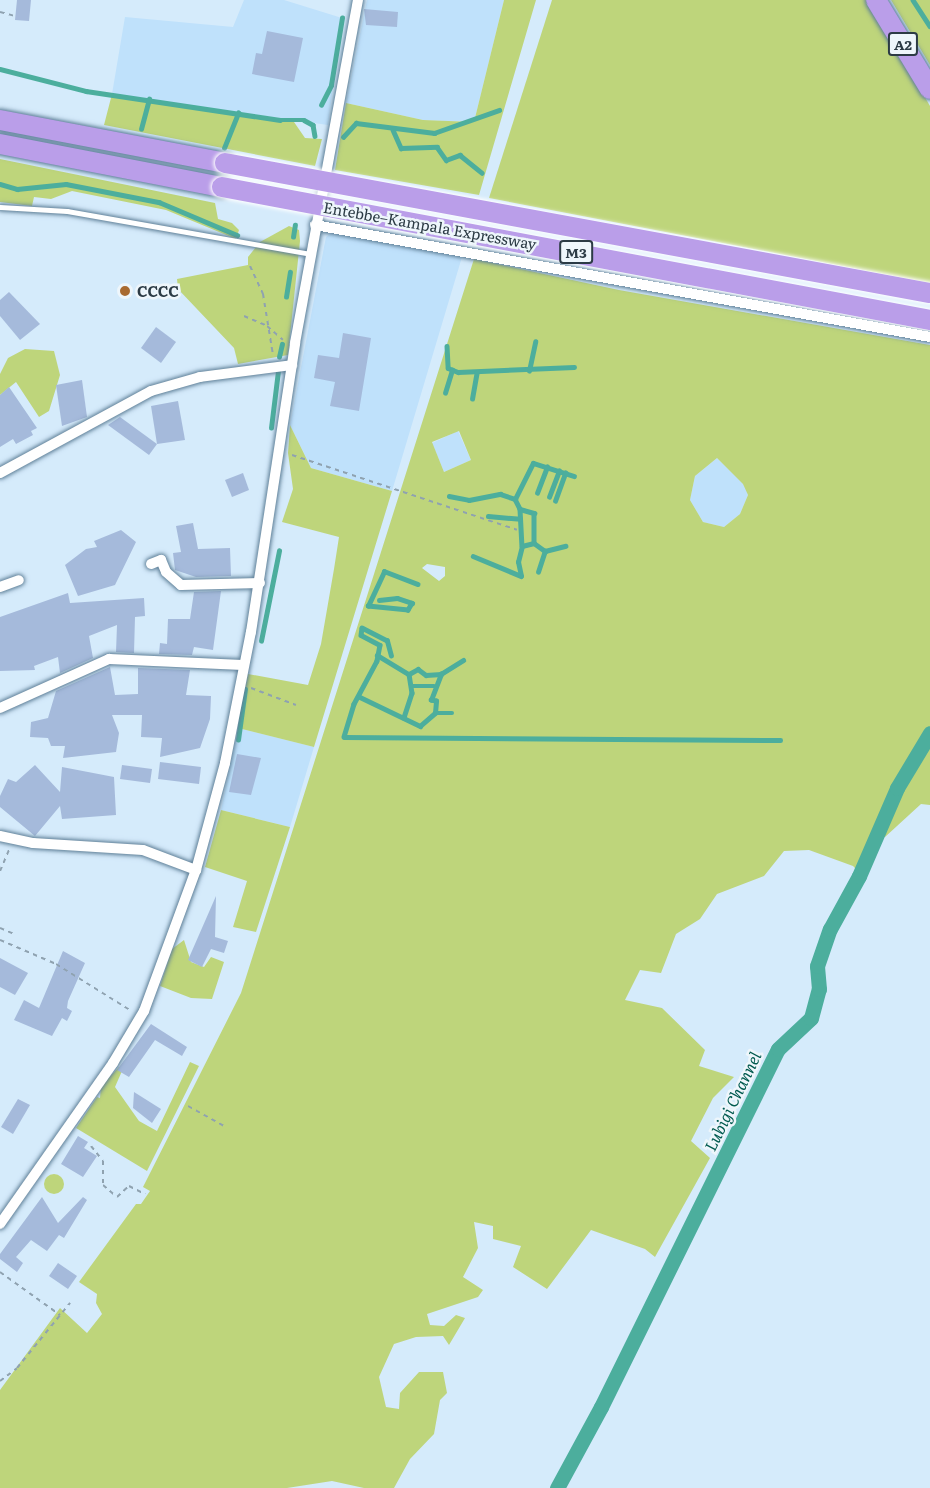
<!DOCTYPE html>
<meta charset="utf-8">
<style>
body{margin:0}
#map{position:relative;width:930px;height:1488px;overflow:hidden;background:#d5ebfb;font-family:Literata,serif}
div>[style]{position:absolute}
.built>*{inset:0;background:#bfe1fb}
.green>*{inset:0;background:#bed57b}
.round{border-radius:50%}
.stream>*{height:4.5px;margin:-2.25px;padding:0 2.25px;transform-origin:2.25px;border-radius:2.25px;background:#4cae9d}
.canal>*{height:15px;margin:-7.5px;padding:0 7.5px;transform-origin:7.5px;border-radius:7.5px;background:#4cae9d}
.building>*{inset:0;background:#a5badb}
.path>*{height:2px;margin-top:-1px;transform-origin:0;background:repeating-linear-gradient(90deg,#8fa2b0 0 4.5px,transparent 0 9px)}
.roads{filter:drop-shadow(0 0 2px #5e7f97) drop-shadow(0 0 2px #5e7f97)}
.lane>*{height:5px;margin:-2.5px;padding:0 2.5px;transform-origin:2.5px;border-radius:2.5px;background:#fff}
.street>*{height:10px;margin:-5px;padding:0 5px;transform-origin:5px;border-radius:5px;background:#fff}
.highway>*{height:20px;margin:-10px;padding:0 10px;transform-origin:10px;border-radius:10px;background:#ba9ee9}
.bridges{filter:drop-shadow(0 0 2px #fff) drop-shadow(0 0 2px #fff)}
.highway-bridge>*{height:20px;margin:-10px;padding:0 10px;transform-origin:10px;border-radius:10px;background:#ba9ee9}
.dots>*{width:16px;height:16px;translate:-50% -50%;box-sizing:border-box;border:3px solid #eef6fb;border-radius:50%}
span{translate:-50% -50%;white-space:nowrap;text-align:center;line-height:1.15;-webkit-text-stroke:5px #eef6fb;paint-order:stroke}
.shield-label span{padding:2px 4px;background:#eef6fb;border:2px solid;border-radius:4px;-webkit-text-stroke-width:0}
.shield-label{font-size:14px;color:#2c3b45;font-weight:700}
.street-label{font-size:15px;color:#2c3b45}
.poi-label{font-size:15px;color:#2c3b45;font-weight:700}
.left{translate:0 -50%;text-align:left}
.water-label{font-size:16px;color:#015a4f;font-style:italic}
</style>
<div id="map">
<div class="built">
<i style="clip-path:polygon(244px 0,284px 0,342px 18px,328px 125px,112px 94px,125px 17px,233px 27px)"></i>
<i style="clip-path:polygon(367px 0,504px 0,474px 122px,423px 120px,346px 103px)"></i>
<i style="clip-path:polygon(333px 232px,462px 257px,392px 491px,311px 468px,290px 425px,326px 237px)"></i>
<i style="clip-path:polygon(458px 431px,471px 460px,444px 472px,432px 443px)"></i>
<i style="clip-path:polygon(717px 458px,744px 484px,748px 495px,740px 514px,724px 527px,703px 522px,690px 500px,695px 476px)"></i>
<i style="clip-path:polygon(238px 728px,314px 747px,290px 827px,221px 810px)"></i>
</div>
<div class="green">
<i style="clip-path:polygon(504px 0,536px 0,479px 195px,335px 170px,346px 103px,423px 120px,474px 122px)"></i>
<i style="clip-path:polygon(552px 0,868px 0,930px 106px,930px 283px,489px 198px)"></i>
<i style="clip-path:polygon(892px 0,930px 0,930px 65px,891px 0)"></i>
<i style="clip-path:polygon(112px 94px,294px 122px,305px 138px,322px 139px,315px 166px,104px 125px)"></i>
<i style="clip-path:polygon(0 159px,215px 203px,218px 219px,232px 223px,239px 230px,236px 239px,166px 210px,72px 191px,51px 199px,34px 197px,32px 206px,0 202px)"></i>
<i style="clip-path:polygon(289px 226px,299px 230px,300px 241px,288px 355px,238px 364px,234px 348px,178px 289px,177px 279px,248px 265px,248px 257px,260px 242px)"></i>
<i style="clip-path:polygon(evenodd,474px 259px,619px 290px,930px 345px,930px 805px,921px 804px,885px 837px,876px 836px,860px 873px,853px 866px,809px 850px,784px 851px,764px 876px,717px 894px,700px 919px,676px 934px,661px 973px,640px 970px,625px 1000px,662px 1008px,705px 1050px,699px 1066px,734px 1077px,713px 1098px,691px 1141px,710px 1158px,655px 1257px,645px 1249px,591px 1230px,547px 1289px,513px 1267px,521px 1246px,493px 1239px,493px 1226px,474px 1222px,478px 1248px,463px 1277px,483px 1290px,478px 1297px,427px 1314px,430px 1325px,444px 1326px,456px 1315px,465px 1318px,449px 1345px,443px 1336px,416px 1337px,394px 1344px,379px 1377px,386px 1407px,399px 1409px,400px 1393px,419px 1372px,443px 1372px,447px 1393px,440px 1400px,434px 1434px,410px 1459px,394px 1488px,364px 1488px,332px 1481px,287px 1488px,0 1488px,0 1390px,60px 1308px,87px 1333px,102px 1314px,96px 1303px,97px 1294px,79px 1282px,136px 1204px,141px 1204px,150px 1191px,143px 1187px,241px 993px,474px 259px,459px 431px,471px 460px,444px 472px,432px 442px,459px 431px,474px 259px,717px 458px,743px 484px,748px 495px,740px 514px,724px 527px,703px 522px,690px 500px,695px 476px,717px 458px,474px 259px,427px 564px,445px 567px,445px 576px,439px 581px,422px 568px,427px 564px)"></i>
<i style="clip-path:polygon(25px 349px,54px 351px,60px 375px,49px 411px,39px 417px,16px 382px,0 395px,0 374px,8px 358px)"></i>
<i style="clip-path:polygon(290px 425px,311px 468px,392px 491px,314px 747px,238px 728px,248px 674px,308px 685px,321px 644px,334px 569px,339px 537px,282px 522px,293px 489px,288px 453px)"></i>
<i style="clip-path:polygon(221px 810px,290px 827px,256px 932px,233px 927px,247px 881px,205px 867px)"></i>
<i style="clip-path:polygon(184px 940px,191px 962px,204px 967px,211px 957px,224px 962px,212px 999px,191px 998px,160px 986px,172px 949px)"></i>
<i style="clip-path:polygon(190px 1062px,199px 1066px,147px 1171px,76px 1128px,97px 1097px,100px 1098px,101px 1086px,119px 1067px,122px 1071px,115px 1087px,139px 1121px,157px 1131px)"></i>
<i class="round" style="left:44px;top:1174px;width:20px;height:20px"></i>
</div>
<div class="stream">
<i style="left:913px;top:0;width:31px;rotate:57deg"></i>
<i style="left:0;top:69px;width:89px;rotate:14.3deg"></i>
<i style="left:86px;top:91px;width:196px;rotate:8.5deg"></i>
<i style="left:280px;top:120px;width:24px"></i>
<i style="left:304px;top:120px;width:10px;rotate:29deg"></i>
<i style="left:313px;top:125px;width:11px;rotate:80deg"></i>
<i style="left:321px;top:105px;width:22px;rotate:-63deg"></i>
<i style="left:331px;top:85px;width:68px;rotate:-80.7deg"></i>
<i style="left:141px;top:129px;width:31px;rotate:-75deg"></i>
<i style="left:393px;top:130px;width:20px;rotate:66deg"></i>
<i style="left:401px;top:148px;width:36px;rotate:-2deg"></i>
<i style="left:437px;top:147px;width:16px;rotate:55deg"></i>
<i style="left:446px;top:160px;width:15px;rotate:-20deg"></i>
<i style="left:460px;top:155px;width:28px;rotate:39deg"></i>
<i style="left:343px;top:137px;width:19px;rotate:-47deg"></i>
<i style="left:356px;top:123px;width:79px;rotate:7.3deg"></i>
<i style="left:434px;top:133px;width:69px;rotate:-19.5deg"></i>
<i style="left:224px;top:148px;width:38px;rotate:-68deg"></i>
<i style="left:0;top:184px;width:18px;rotate:16deg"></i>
<i style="left:17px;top:189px;width:49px;rotate:-5.8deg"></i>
<i style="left:66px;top:184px;width:95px;rotate:11deg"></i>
<i style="left:159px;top:202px;width:85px;rotate:22.9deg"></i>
<i style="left:293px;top:237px;width:12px;rotate:-81deg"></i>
<i style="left:286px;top:297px;width:25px;rotate:-81deg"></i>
<i style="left:447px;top:346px;width:22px;rotate:87deg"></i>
<i style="left:448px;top:368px;width:11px;rotate:22deg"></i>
<i style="left:458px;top:372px;width:116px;rotate:-2.5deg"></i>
<i style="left:279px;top:357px;width:13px;rotate:-77deg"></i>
<i style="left:529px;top:371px;width:30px;rotate:-78deg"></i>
<i style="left:445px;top:393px;width:24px;rotate:-73deg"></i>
<i style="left:472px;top:399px;width:27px;rotate:-80deg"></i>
<i style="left:271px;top:428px;width:57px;rotate:-83deg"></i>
<i style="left:537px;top:493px;width:28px;rotate:-69deg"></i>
<i style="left:449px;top:496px;width:20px;rotate:11deg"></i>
<i style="left:469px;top:500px;width:32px;rotate:-11deg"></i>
<i style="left:500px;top:494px;width:16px;rotate:18deg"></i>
<i style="left:515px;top:499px;width:11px;rotate:63deg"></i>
<i style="left:520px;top:509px;width:15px;rotate:16deg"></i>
<i style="left:534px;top:513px;width:30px;rotate:90deg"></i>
<i style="left:534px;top:543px;width:14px;rotate:36deg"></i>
<i style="left:545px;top:551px;width:21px;rotate:-14deg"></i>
<i style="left:549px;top:497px;width:28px;rotate:-69deg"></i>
<i style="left:515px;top:499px;width:40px;rotate:-63.4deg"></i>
<i style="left:533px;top:463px;width:43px;rotate:17.6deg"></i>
<i style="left:555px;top:501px;width:30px;rotate:-70deg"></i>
<i style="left:520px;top:509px;width:37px;rotate:87deg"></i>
<i style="left:522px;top:546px;width:12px;rotate:-14deg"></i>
<i style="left:488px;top:516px;width:32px;rotate:5deg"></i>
<i style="left:473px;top:556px;width:52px;rotate:22.6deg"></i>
<i style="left:521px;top:576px;width:14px;rotate:-102deg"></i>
<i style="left:518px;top:562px;width:16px;rotate:-76deg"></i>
<i style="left:538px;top:572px;width:22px;rotate:-72deg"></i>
<i style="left:379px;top:600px;width:18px;rotate:-6deg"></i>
<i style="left:397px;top:598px;width:16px;rotate:18deg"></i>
<i style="left:412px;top:603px;width:8px;rotate:120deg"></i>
<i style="left:408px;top:610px;width:40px;rotate:-174.3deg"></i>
<i style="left:368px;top:606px;width:38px;rotate:-65deg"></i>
<i style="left:384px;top:571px;width:36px;rotate:21deg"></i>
<i style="left:261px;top:641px;width:92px;rotate:-78.7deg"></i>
<i style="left:377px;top:655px;width:37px;rotate:31deg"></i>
<i style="left:409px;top:674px;width:19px;rotate:81deg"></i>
<i style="left:412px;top:693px;width:26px;rotate:108deg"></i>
<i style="left:391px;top:656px;width:16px;rotate:-105deg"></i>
<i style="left:387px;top:641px;width:28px;rotate:-153deg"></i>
<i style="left:362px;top:628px;width:7px;rotate:98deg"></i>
<i style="left:361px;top:635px;width:21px;rotate:28deg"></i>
<i style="left:380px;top:645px;width:16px;rotate:101deg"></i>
<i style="left:377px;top:661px;width:49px;rotate:118.1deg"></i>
<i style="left:354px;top:704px;width:34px;rotate:107deg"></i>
<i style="left:344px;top:737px;width:436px;rotate:0.4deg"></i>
<i style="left:409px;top:674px;width:10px;rotate:-29deg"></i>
<i style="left:418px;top:669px;width:10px;rotate:37deg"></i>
<i style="left:426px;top:675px;width:15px;rotate:-4deg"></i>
<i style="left:441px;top:674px;width:26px;rotate:-32deg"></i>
<i style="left:411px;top:686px;width:23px"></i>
<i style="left:360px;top:697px;width:67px;rotate:25.8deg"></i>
<i style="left:420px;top:726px;width:20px;rotate:-41deg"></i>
<i style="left:435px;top:713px;width:17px"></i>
<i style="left:435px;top:713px;width:12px;rotate:-85deg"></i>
<i style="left:436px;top:701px;width:5px;rotate:-169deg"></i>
<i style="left:431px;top:700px;width:28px;rotate:-69deg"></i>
<i style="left:238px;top:740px;width:51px;rotate:-82.2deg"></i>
</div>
<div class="canal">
<i style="left:557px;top:1488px;width:92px;rotate:-61.5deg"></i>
<i style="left:601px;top:1407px;width:399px;rotate:-63.7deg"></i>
<i style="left:778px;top:1049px;width:45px;rotate:-43.2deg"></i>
<i style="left:811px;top:1018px;width:30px;rotate:-75deg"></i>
<i style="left:819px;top:989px;width:23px;rotate:-95deg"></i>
<i style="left:817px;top:966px;width:39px;rotate:-71deg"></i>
<i style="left:830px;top:929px;width:60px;rotate:-61.3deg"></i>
<i style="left:859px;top:876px;width:96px;rotate:-66.6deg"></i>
<i style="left:897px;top:788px;width:64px;rotate:-59deg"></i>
</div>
<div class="building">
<i style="clip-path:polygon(17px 0,31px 0,29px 21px,15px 20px)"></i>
<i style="clip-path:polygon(364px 9px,398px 12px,397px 27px,366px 25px)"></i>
<i style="clip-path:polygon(267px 31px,303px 38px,294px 82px,252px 74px,256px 53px,262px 54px)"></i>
<i style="clip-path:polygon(9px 292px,40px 324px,20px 340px,0 316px,0 300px)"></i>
<i style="clip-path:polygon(156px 327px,176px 342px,161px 363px,141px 348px)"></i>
<i style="clip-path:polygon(343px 333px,371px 338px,359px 411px,330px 406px,335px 382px,314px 378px,318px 355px,339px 358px)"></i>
<i style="clip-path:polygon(82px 380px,87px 417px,62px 426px,56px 385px)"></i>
<i style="clip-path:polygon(9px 387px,37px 428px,31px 431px,33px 435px,16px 444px,13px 439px,0 447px,0 395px)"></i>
<i style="clip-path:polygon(178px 401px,185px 440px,157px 444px,151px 406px)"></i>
<i style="clip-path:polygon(120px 417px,157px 444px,149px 455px,108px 425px)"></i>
<i style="clip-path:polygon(243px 473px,249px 490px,232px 497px,225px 480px)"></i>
<i style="clip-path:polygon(193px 523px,198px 549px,230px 548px,231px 576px,196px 577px,175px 570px,173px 553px,181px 552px,176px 526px)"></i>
<i style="clip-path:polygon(121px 530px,136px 542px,115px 585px,78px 596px,65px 565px,86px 549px,97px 547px,94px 541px)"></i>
<i style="clip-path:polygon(221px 591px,213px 650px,194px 647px,192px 655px,159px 654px,160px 643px,167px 644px,168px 619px,190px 619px,194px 592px)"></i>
<i style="clip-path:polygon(68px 593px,70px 603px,144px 598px,145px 616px,135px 617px,134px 653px,116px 652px,117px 625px,89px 636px,93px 658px,60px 673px,58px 657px,34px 666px,35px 670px,0 671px,0 617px)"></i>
<i style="clip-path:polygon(110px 667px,115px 695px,138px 694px,138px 668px,190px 670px,186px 695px,211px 696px,210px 719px,200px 748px,160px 757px,162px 738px,141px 737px,142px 715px,112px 715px,119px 733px,116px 752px,63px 758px,65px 746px,51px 746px,48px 738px,30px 737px,31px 722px,48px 718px,56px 691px)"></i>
<i style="clip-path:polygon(237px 754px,261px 758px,251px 795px,229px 792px)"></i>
<i style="clip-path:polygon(160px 762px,201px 767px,199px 784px,158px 779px)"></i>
<i style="clip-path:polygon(35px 765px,60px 792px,62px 767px,114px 777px,116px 815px,62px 819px,60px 806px,35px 836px,0 807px,0 796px,8px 779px,16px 782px)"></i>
<i style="clip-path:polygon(122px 765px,152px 769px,150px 783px,120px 779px)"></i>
<i style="clip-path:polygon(216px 896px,215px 937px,228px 941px,224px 953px,211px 949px,202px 967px,188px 960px)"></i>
<i style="clip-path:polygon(63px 951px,85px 963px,68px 1001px,67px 1008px,72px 1011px,67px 1021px,62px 1018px,52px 1036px,14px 1020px,24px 1000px,39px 1008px)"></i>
<i style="clip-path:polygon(0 958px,28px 973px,15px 995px,0 987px)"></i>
<i style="clip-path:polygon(151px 1024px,187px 1047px,182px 1056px,155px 1040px,129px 1077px,117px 1070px)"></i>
<i style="clip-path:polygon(134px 1092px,161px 1109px,152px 1123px,133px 1108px)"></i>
<i style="clip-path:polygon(18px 1099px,30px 1105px,13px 1134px,1px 1127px)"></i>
<i style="clip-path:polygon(78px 1136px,88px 1142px,84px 1148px,97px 1156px,83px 1177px,61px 1164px)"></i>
<i style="clip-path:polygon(42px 1197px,58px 1223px,83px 1197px,87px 1200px,64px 1238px,59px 1235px,47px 1251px,31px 1240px,16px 1257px,23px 1263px,17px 1272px,0 1259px,0 1254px)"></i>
<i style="clip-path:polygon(58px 1263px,77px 1276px,68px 1289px,49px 1276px)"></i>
</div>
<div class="path">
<i style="left:0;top:12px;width:16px;rotate:15deg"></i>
<i style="left:250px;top:266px;width:31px;rotate:65deg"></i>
<i style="left:263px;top:294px;width:62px;rotate:80.7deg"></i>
<i style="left:244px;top:316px;width:25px;rotate:23deg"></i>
<i style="left:267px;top:326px;width:21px;rotate:41deg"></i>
<i style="left:292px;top:455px;width:237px;rotate:18.4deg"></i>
<i style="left:251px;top:688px;width:48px;rotate:20.7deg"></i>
<i style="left:0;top:871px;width:23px;rotate:-67deg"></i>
<i style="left:0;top:928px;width:15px;rotate:23deg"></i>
<i style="left:0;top:940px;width:61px;rotate:23.2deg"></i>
<i style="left:56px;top:964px;width:87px;rotate:31.9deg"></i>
<i style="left:188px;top:1106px;width:41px;rotate:29.1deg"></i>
<i style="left:91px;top:1146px;width:19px;rotate:51deg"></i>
<i style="left:103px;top:1161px;width:24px;rotate:90deg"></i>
<i style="left:103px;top:1185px;width:18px;rotate:41deg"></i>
<i style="left:117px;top:1197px;width:16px;rotate:-43deg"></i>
<i style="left:129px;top:1186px;width:18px;rotate:27deg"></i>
<i style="left:0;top:1272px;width:74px;rotate:35.6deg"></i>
<i style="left:0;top:1381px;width:21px;rotate:-37deg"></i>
<i style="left:17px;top:1368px;width:84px;rotate:-50.8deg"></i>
</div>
<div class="roads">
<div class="lane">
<i style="left:0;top:207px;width:67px;rotate:3.4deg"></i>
<i style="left:67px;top:211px;width:247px;rotate:10deg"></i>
</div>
<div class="street">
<i style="left:315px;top:225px;width:625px;rotate:10.32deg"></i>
<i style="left:0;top:473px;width:172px;rotate:-28.5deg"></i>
<i style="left:151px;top:391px;width:51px;rotate:-15.9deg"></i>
<i style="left:200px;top:377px;width:93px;rotate:-7.4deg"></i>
<i style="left:151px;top:564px;width:11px;rotate:-22deg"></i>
<i style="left:161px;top:560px;width:13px;rotate:67deg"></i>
<i style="left:166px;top:572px;width:20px;rotate:41deg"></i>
<i style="left:181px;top:585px;width:79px;rotate:-1.5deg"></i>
<i style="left:0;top:587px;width:20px;rotate:-20deg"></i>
<i style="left:0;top:708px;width:120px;rotate:-24.2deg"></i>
<i style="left:109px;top:659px;width:134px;rotate:2.6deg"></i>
<i style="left:0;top:836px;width:34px;rotate:12deg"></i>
<i style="left:33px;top:843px;width:110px;rotate:3.6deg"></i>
<i style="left:143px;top:850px;width:57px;rotate:20.7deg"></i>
<i style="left:0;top:1224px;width:197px;rotate:-54.9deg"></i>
<i style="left:113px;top:1063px;width:61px;rotate:-59.2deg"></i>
<i style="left:144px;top:1011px;width:150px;rotate:-69.8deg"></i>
<i style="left:196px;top:870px;width:111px;rotate:-74.8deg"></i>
<i style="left:225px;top:763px;width:134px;rotate:-78.8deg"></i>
<i style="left:251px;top:632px;width:292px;rotate:-81.3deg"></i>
<i style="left:295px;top:343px;width:349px;rotate:-79.6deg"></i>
</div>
<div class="highway">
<i style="left:876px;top:0;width:104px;rotate:58.8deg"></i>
<i style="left:0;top:120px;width:229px;rotate:10.8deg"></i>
<i style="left:0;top:144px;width:226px;rotate:11deg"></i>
</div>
</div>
<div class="bridges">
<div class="highway-bridge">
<i style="left:225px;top:163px;width:717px;rotate:10.45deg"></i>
<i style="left:222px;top:187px;width:720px;rotate:10.64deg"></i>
</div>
</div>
<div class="dots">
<i style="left:125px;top:291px;background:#a86a30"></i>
</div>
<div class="shield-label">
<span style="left:903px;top:44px">A2</span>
<span style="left:576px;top:252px">M3</span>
</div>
<div class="street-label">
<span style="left:430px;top:225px;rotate:10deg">Entebbe–Kampala Expressway</span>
</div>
<div class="poi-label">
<span class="left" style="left:137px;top:291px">CCCC</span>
</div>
<div class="water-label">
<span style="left:732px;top:1101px;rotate:-64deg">Lubigi Channel</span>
</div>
</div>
